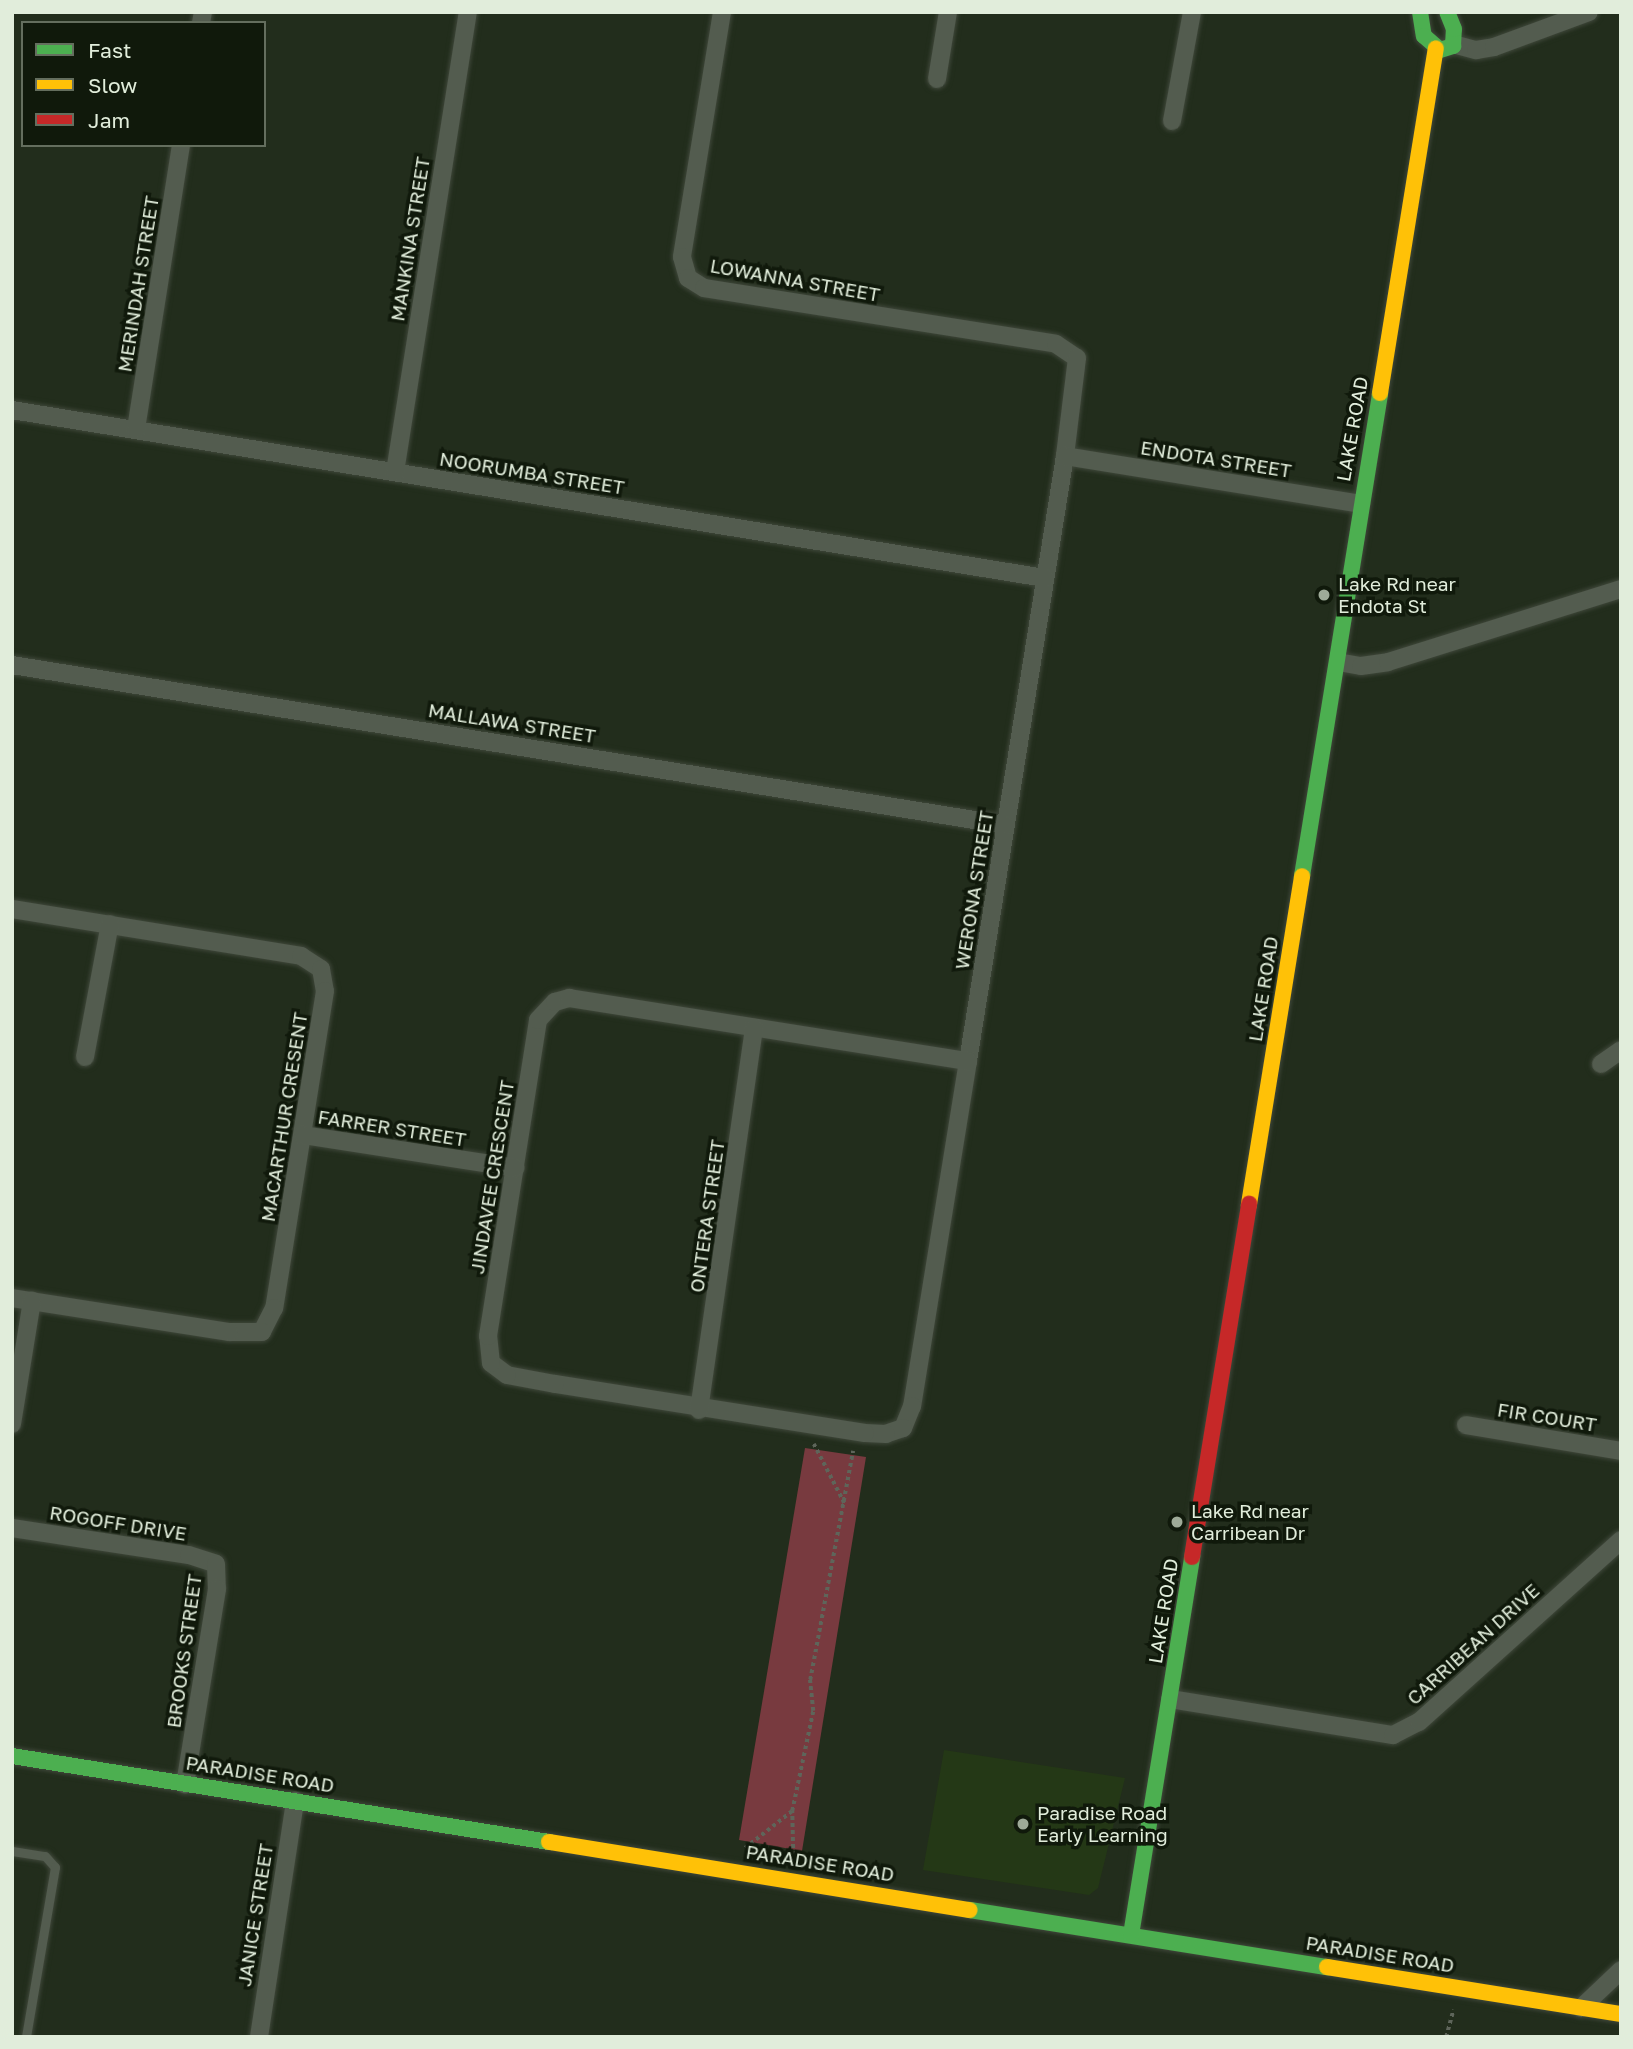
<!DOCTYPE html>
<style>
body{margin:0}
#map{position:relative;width:1633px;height:2049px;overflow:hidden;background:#222d1c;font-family:"Golos Text",sans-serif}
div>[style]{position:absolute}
.built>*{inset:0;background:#243816}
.green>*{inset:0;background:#783a3f}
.path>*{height:3.5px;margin-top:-1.75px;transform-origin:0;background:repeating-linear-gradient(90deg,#5e655a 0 3.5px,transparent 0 7px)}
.roads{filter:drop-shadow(0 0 2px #3f473a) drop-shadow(0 0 2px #3f473a)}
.lane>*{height:9px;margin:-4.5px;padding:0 4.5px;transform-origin:4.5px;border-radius:4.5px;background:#535c4f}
.street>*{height:18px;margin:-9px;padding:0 9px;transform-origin:9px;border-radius:9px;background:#535c4f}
.fast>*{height:16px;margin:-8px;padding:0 8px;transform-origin:8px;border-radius:8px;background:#4caf50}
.slow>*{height:16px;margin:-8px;padding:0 8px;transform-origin:8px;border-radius:8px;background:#ffc107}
.jam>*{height:16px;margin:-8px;padding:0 8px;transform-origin:8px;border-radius:8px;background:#c62828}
.dots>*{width:19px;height:19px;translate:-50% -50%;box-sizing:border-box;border:4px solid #10190b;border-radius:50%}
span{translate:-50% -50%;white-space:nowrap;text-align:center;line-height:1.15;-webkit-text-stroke:7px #10190b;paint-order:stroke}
.street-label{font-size:19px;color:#e1eddb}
.poi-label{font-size:19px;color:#e1eddb}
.left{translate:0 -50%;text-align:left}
.frame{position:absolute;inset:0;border:14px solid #e1eddb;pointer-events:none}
.legend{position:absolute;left:21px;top:21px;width:245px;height:126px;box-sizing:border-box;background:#10190b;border:2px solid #646e5e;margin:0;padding:9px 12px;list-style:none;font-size:21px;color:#e1eddb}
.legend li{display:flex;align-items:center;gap:14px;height:35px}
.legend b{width:35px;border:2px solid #646e5e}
</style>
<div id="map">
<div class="built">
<i style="clip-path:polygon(944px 1750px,1125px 1778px,1098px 1888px,1089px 1895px,923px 1870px)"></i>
</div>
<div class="green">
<i style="clip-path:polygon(805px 1448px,866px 1457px,802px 1851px,739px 1840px)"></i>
</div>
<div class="path">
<i style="left:814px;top:1444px;width:68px;rotate:62.7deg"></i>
<i style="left:745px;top:1848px;width:60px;rotate:-38.2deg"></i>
<i style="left:793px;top:1855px;width:44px;rotate:-91.3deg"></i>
<i style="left:792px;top:1811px;width:102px;rotate:-78.1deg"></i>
<i style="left:813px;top:1711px;width:31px;rotate:-96deg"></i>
<i style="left:810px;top:1680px;width:233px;rotate:-79.4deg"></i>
<i style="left:1446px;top:2037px;width:28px;rotate:-75deg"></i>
</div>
<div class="roads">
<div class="lane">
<i style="left:12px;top:1851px;width:33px;rotate:9deg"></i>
<i style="left:45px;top:1856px;width:15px;rotate:48deg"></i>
<i style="left:55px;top:1867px;width:172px;rotate:99.7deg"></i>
</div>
<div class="street">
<i style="left:722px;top:12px;width:248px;rotate:99.3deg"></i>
<i style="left:682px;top:257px;width:22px;rotate:74deg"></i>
<i style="left:688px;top:278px;width:19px;rotate:32deg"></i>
<i style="left:704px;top:288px;width:356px;rotate:9deg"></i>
<i style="left:1056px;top:344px;width:25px;rotate:34deg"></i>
<i style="left:1077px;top:358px;width:99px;rotate:97deg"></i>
<i style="left:1065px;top:456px;width:613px;rotate:99.11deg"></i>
<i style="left:968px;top:1061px;width:350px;rotate:99.2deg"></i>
<i style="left:912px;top:1406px;width:24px;rotate:112deg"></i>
<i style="left:903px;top:1428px;width:18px;rotate:161deg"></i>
<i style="left:886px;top:1434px;width:21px;rotate:-177deg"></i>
<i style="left:865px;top:1433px;width:314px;rotate:-171deg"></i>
<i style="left:555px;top:1384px;width:49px;rotate:-169.4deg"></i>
<i style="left:507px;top:1375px;width:20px;rotate:-143deg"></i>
<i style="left:491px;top:1363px;width:27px;rotate:-96deg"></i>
<i style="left:488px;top:1336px;width:320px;rotate:-81deg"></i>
<i style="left:538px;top:1020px;width:25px;rotate:-47deg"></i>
<i style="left:555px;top:1002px;width:15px;rotate:-16deg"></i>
<i style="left:569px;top:998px;width:404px;rotate:9deg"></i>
<i style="left:201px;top:23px;width:11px;rotate:-80deg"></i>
<i style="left:1453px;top:44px;width:24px;rotate:15deg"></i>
<i style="left:1476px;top:50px;width:18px;rotate:-9deg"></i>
<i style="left:1494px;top:47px;width:101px;rotate:-20.2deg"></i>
<i style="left:937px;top:79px;width:68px;rotate:-80.7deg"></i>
<i style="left:1172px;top:121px;width:111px;rotate:-79.6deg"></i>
<i style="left:12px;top:410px;width:1047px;rotate:9.24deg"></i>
<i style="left:136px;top:429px;width:288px;rotate:-81deg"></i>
<i style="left:1065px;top:456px;width:300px;rotate:9.2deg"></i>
<i style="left:395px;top:472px;width:466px;rotate:-81deg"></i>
<i style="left:1338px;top:662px;width:23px;rotate:10deg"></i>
<i style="left:1361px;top:666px;width:27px;rotate:-8deg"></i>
<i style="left:1388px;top:662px;width:244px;rotate:-17.4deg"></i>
<i style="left:12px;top:665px;width:1006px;rotate:9.15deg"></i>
<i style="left:12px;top:909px;width:293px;rotate:9.2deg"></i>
<i style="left:301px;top:956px;width:24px;rotate:33deg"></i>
<i style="left:321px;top:969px;width:22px;rotate:80deg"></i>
<i style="left:325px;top:991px;width:321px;rotate:99.1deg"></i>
<i style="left:274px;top:1308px;width:27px;rotate:117deg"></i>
<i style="left:262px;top:1332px;width:33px;rotate:180deg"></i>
<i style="left:229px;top:1332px;width:220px;rotate:-171.1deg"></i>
<i style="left:85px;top:1057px;width:135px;rotate:-79.4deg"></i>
<i style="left:1601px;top:1064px;width:24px;rotate:-35deg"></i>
<i style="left:303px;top:1135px;width:215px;rotate:8.8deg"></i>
<i style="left:699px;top:1410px;width:386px;rotate:-81.8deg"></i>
<i style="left:12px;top:1424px;width:125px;rotate:-80.8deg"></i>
<i style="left:1466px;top:1425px;width:157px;rotate:9.5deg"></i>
<i style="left:12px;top:1528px;width:179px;rotate:8.7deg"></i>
<i style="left:189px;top:1555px;width:28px;rotate:18deg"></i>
<i style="left:216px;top:1564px;width:25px;rotate:88deg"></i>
<i style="left:217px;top:1589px;width:198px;rotate:99.3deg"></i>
<i style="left:1170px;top:1699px;width:226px;rotate:9.2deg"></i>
<i style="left:1393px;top:1735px;width:29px;rotate:-27deg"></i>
<i style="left:1419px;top:1722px;width:272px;rotate:-42deg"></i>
<i style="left:1581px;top:2008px;width:55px;rotate:-43.5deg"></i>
<i style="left:259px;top:2037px;width:239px;rotate:-81.3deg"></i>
</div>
<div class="fast">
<i style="left:1420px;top:12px;width:24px;rotate:81deg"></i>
<i style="left:1424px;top:36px;width:21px;rotate:41deg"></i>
<i style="left:1440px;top:50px;width:14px;rotate:-17deg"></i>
<i style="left:1453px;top:46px;width:17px;rotate:-87deg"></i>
<i style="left:1454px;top:29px;width:18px;rotate:-112deg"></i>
<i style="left:1302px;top:876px;width:489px;rotate:-80.8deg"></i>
<i style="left:12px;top:1756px;width:544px;rotate:9.1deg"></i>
<i style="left:970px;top:1910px;width:362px;rotate:9.1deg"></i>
<i style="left:1131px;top:1935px;width:383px;rotate:-80.8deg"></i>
</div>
<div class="slow">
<i style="left:1380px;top:393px;width:349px;rotate:-80.8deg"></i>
<i style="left:1249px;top:1204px;width:332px;rotate:-80.8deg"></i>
<i style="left:549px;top:1842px;width:426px;rotate:9.2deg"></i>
<i style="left:1327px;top:1967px;width:298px;rotate:9.1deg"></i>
</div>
<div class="jam">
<i style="left:1192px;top:1557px;width:358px;rotate:-80.8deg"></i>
</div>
</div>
<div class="dots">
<i style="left:1324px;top:595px;background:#9eaa98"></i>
<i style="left:1177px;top:1522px;background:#9eaa98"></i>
<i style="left:1023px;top:1824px;background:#9eaa98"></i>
</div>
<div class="street-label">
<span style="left:410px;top:239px;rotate:-81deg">MANKINA STREET</span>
<span style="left:795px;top:280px;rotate:10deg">LOWANNA STREET</span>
<span style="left:138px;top:284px;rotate:-81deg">MERINDAH STREET</span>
<span style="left:1352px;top:429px;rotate:-80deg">LAKE ROAD</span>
<span style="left:1216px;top:459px;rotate:9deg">ENDOTA STREET</span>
<span style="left:532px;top:473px;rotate:9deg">NOORUMBA STREET</span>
<span style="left:512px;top:723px;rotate:9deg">MALLAWA STREET</span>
<span style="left:974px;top:890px;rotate:-81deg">WERONA STREET</span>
<span style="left:1263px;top:989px;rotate:-81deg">LAKE ROAD</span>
<span style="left:284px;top:1117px;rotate:-81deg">MACARTHUR CRESENT</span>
<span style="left:392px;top:1128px;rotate:9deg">FARRER STREET</span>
<span style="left:492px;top:1177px;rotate:-81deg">JINDAVEE CRESCENT</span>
<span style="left:707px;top:1216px;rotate:-82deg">ONTERA STREET</span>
<span style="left:1547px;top:1417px;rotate:9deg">FIR COURT</span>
<span style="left:118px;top:1523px;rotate:9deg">ROGOFF DRIVE</span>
<span style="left:1163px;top:1611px;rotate:-81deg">LAKE ROAD</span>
<span style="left:1473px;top:1644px;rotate:-42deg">CARRIBEAN DRIVE</span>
<span style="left:184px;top:1651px;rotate:-82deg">BROOKS STREET</span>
<span style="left:260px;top:1774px;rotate:9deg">PARADISE ROAD</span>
<span style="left:820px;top:1863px;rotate:9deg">PARADISE ROAD</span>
<span style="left:255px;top:1915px;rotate:-81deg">JANICE STREET</span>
<span style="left:1380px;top:1954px;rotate:9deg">PARADISE ROAD</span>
</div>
<div class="poi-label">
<span class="left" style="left:1338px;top:595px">Lake Rd near<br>Endota St</span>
<span class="left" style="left:1191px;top:1522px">Lake Rd near<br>Carribean Dr</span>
<span class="left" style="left:1037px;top:1824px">Paradise Road<br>Early Learning</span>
</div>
<div class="frame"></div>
<ul class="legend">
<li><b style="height:9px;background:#4caf50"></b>Fast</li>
<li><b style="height:9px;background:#ffc107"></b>Slow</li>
<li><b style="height:9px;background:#c62828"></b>Jam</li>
</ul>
</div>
